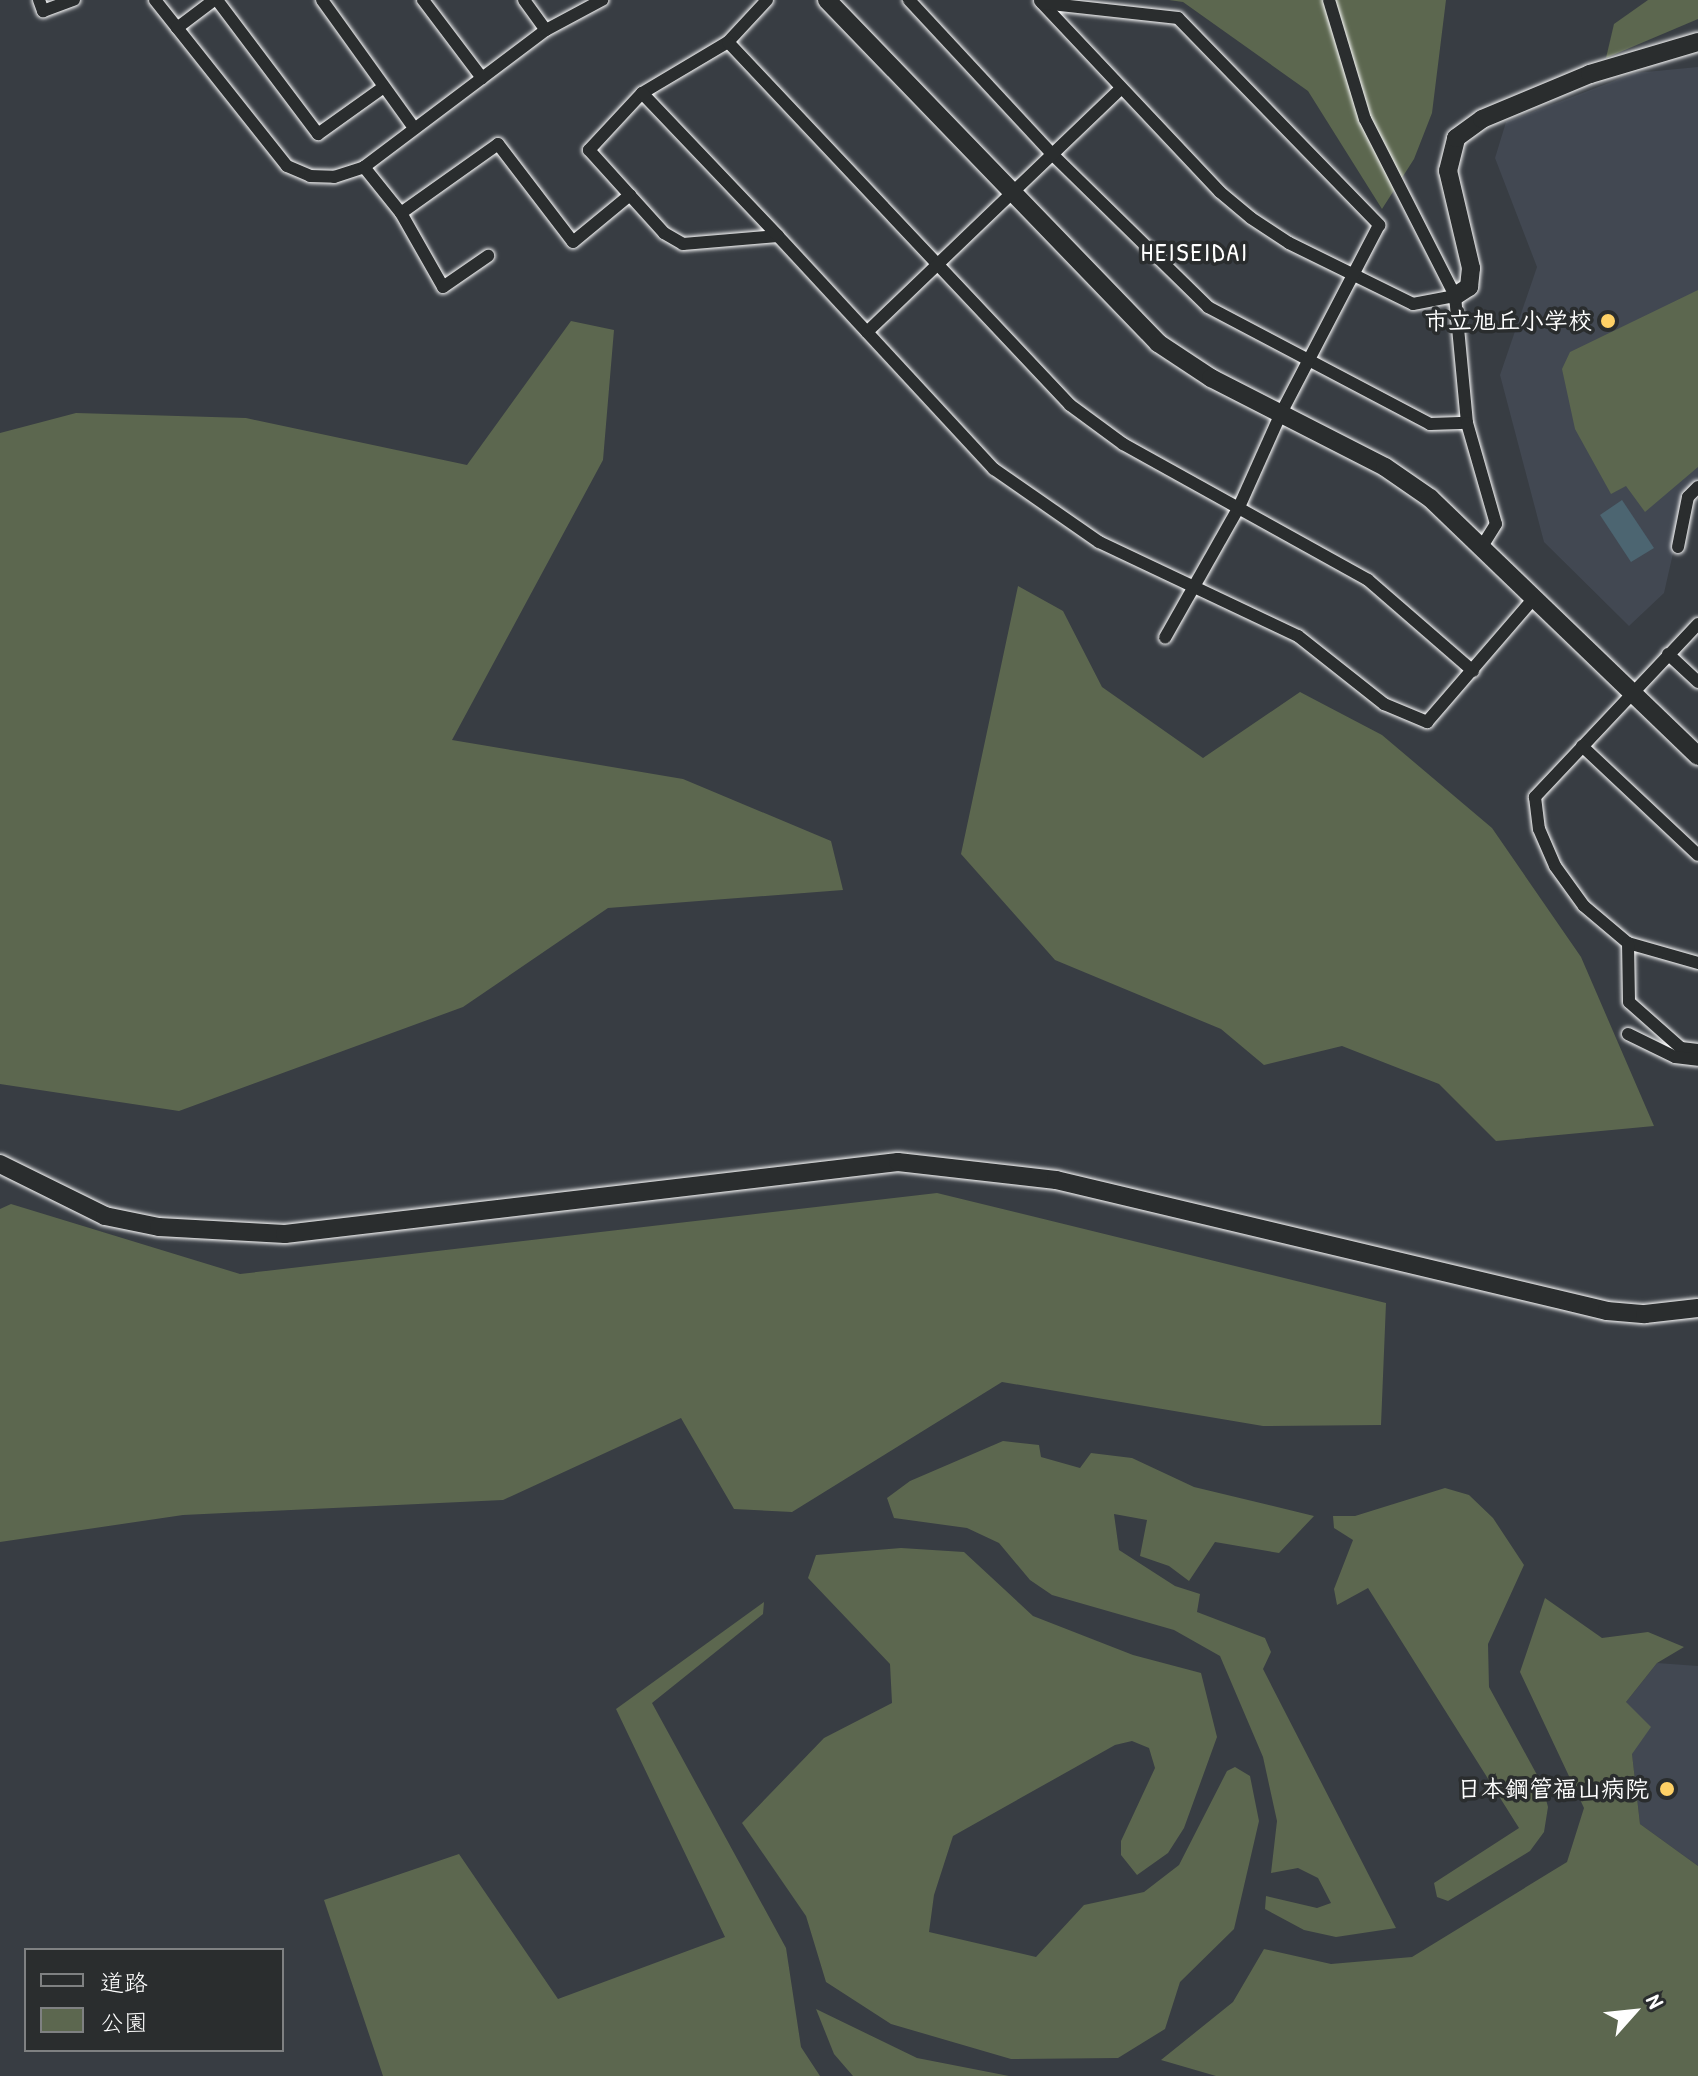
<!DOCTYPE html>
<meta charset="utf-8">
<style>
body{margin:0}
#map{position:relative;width:1698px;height:2076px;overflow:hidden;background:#383d43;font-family:"Patrick Hand","Klee One",sans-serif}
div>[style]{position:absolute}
.built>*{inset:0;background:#424852}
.green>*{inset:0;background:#5c674f}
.water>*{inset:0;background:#4c6571}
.roads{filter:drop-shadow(0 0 2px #fff) drop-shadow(0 0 2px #fff)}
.street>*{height:12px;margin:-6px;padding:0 6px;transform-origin:6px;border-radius:6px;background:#2a2d2e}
.secondary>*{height:18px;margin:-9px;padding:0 9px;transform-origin:9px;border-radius:9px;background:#2a2d2e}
.dots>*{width:22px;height:22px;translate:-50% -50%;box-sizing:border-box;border:4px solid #2a2d2e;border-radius:50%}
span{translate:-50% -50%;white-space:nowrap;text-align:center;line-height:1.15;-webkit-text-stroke:7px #2a2d2e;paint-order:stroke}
.poi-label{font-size:24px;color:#fff;font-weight:700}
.right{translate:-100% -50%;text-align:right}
.neighbourhood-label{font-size:26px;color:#fff;letter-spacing:2px}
.legend{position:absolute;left:24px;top:1948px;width:260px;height:104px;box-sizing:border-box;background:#2a2d2e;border:2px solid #7f8182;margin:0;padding:10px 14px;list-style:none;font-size:24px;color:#fff}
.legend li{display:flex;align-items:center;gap:16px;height:40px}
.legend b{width:40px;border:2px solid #7f8182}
.north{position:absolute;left:1594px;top:1972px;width:80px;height:80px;-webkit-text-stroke:6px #2a2d2e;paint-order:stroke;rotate:63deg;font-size:22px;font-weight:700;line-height:32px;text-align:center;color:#fff}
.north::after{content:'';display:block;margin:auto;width:28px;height:36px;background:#fff;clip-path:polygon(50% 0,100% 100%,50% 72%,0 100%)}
</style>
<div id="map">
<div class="built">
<i style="clip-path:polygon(1698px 67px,1698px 481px,1687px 492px,1664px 593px,1629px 626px,1544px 542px,1500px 375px,1537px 267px,1495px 158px,1506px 122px,1635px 73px)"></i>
<i style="clip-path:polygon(1657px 1663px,1698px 1666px,1698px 1866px,1640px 1824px,1626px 1702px)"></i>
</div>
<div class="green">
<i style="clip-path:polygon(1169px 0,1446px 0,1432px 113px,1414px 159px,1382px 209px,1308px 91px,1183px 2px)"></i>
<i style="clip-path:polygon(1648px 0,1698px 0,1698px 19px,1606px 58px,1614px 24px)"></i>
<i style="clip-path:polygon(1698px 290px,1698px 467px,1645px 512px,1626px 486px,1611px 494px,1575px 429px,1562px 369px,1570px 352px)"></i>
<i style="clip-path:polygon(571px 321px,614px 330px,603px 460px,452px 740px,683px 779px,831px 841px,843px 890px,608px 908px,463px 1007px,179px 1111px,0 1084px,0 433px,76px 413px,246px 418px,467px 465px)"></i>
<i style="clip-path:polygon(1018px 586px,1063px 611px,1102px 687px,1203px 758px,1300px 692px,1382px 735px,1492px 828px,1581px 957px,1654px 1126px,1496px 1141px,1439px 1084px,1342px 1046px,1264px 1065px,1221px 1029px,1055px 960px,961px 854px)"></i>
<i style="clip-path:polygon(937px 1193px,1386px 1303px,1381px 1425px,1263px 1426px,1002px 1382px,792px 1512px,734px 1509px,681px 1418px,503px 1500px,183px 1515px,0 1542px,0 1209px,11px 1204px,240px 1274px)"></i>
<i style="clip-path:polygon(1003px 1441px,1039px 1445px,1041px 1457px,1080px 1468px,1091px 1453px,1132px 1458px,1194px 1487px,1314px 1516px,1279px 1553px,1215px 1542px,1189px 1581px,1169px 1566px,1140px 1556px,1147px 1520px,1114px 1514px,1119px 1550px,1175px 1586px,1200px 1594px,1197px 1612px,1265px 1638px,1271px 1652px,1263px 1669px,1396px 1928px,1336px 1937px,1304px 1930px,1265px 1909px,1266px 1896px,1317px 1908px,1331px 1903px,1318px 1878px,1298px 1868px,1271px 1873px,1277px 1821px,1263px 1757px,1220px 1656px,1174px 1630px,1052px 1595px,1030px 1580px,999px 1543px,967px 1528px,894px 1518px,887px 1498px,910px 1481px)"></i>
<i style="clip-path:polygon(1445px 1488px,1469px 1495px,1493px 1518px,1524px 1565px,1488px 1644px,1489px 1687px,1542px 1784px,1548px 1807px,1544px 1832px,1530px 1851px,1448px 1901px,1437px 1897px,1434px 1883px,1519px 1828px,1368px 1588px,1337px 1605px,1334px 1589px,1353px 1540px,1334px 1528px,1333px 1516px,1355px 1516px)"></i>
<i style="clip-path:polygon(901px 1548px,964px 1552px,1033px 1616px,1133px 1655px,1201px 1673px,1217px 1737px,1184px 1828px,1168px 1853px,1137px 1875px,1121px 1855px,1121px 1841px,1155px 1768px,1149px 1748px,1132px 1741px,1115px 1745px,953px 1836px,934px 1895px,929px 1932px,1036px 1957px,1084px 1905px,1144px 1892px,1179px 1865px,1227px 1771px,1235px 1767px,1250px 1776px,1259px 1821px,1234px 1929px,1180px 1982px,1165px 2029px,1118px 2058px,1011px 2059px,891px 2024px,826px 1982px,806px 1916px,742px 1823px,824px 1738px,892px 1703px,890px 1664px,808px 1578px,816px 1555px)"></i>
<i style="clip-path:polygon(1545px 1598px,1602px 1638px,1648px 1632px,1684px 1647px,1657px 1663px,1626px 1702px,1651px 1727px,1632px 1754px,1640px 1824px,1698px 1866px,1698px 2076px,1216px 2076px,1161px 2060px,1233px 2002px,1264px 1949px,1331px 1964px,1412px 1957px,1567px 1862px,1584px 1808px,1520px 1672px)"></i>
<i style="clip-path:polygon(764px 1602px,763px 1614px,652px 1703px,786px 1948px,801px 2047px,820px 2076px,383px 2076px,324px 1900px,459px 1854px,558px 1999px,725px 1937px,616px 1709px)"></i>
<i style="clip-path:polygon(816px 2009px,917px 2058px,1009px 2076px,853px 2076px,834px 2054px)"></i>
</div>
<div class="water">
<i style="clip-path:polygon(1622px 500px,1654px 548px,1631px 562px,1600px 515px)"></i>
</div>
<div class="roads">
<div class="street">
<i style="left:39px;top:0;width:12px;rotate:70deg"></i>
<i style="left:43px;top:11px;width:33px;rotate:-20deg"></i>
<i style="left:155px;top:0;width:212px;rotate:51.5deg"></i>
<i style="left:287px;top:166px;width:25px;rotate:23deg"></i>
<i style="left:310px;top:176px;width:24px;rotate:2deg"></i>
<i style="left:334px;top:177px;width:32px;rotate:-18deg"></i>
<i style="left:364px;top:167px;width:228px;rotate:-37deg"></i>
<i style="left:546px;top:30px;width:64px;rotate:-28.2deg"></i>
<i style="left:217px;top:0;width:168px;rotate:53deg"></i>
<i style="left:318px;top:134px;width:81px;rotate:-35.5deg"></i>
<i style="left:322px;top:0;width:158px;rotate:54.3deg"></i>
<i style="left:423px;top:0;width:98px;rotate:52.9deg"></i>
<i style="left:524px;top:0;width:37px;rotate:54deg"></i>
<i style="left:767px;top:0;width:57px;rotate:132.9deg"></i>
<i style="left:728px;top:42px;width:100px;rotate:149.3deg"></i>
<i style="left:642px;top:93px;width:78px;rotate:132.9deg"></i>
<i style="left:589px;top:150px;width:112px;rotate:47.9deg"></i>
<i style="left:664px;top:233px;width:22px;rotate:30deg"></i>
<i style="left:683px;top:244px;width:95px;rotate:-4.8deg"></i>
<i style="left:778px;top:236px;width:318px;rotate:47.2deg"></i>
<i style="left:994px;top:469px;width:128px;rotate:34.8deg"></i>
<i style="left:1099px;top:542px;width:220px;rotate:25.3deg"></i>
<i style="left:1298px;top:636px;width:110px;rotate:38.3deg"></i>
<i style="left:1384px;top:704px;width:47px;rotate:22.7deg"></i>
<i style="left:1427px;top:722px;width:164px;rotate:-49.2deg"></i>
<i style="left:909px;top:0;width:210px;rotate:47.1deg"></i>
<i style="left:1052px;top:154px;width:219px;rotate:44.4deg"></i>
<i style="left:1208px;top:307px;width:251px;rotate:27.8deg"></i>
<i style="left:1430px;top:424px;width:37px;rotate:-2deg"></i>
<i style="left:1329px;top:0;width:124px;rotate:73.2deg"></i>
<i style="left:1365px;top:119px;width:199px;rotate:63deg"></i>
<i style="left:1455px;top:296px;width:128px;rotate:84.6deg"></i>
<i style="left:1467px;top:423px;width:105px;rotate:74deg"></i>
<i style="left:1496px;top:524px;width:25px;rotate:122deg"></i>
<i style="left:1040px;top:1px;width:262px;rotate:46.7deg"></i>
<i style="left:1220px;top:192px;width:40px;rotate:40deg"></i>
<i style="left:1251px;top:218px;width:45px;rotate:33.3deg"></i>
<i style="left:1289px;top:243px;width:138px;rotate:26.2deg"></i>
<i style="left:1413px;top:304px;width:43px;rotate:-10.8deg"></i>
<i style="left:1042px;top:3px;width:137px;rotate:6.3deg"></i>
<i style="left:1178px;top:18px;width:289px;rotate:45.8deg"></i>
<i style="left:1379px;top:225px;width:210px;rotate:117.5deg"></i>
<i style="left:1282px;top:411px;width:105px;rotate:114.1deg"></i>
<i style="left:1239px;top:507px;width:150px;rotate:119.5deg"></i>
<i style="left:177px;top:28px;width:46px;rotate:-37.1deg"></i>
<i style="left:728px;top:42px;width:499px;rotate:46.7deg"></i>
<i style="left:1070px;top:405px;width:66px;rotate:36.3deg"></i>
<i style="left:1123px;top:444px;width:280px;rotate:29deg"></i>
<i style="left:1368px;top:580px;width:139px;rotate:40.9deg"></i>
<i style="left:642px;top:93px;width:197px;rotate:46.4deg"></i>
<i style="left:364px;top:167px;width:59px;rotate:51.2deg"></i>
<i style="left:401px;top:213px;width:85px;rotate:60.4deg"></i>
<i style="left:443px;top:287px;width:55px;rotate:-34.6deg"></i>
<i style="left:401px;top:213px;width:119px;rotate:-35.4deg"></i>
<i style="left:498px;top:144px;width:123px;rotate:52.6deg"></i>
<i style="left:573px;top:242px;width:74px;rotate:-39.5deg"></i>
<i style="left:867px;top:332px;width:352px;rotate:-43.8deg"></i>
<i style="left:1678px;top:547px;width:51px;rotate:-78.7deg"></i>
<i style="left:1688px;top:497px;width:14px;rotate:-45deg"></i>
<i style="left:1698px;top:624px;width:238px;rotate:133.3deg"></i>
<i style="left:1535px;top:797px;width:32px;rotate:83deg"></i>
<i style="left:1539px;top:829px;width:40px;rotate:66.6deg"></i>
<i style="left:1555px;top:866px;width:49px;rotate:54.1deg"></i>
<i style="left:1584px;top:906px;width:57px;rotate:40.1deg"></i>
<i style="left:1628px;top:943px;width:73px;rotate:15.9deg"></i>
<i style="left:1668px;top:654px;width:41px;rotate:43deg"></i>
<i style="left:1582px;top:746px;width:159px;rotate:43.2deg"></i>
<i style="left:1628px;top:943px;width:59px;rotate:89deg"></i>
<i style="left:1629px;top:1002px;width:69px;rotate:41.5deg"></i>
<i style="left:1681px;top:1048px;width:17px;rotate:7deg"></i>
<i style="left:1628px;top:1034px;width:52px;rotate:26.1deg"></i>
<i style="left:1675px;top:1057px;width:23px;rotate:7deg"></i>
</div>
<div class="secondary">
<i style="left:827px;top:0;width:477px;rotate:46deg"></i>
<i style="left:1158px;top:343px;width:64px;rotate:33.4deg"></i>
<i style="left:1211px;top:378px;width:195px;rotate:27.1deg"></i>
<i style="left:1385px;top:467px;width:55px;rotate:34.6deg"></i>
<i style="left:1430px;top:498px;width:372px;rotate:43.9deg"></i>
<i style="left:1455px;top:296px;width:17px;rotate:-33deg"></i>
<i style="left:1469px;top:287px;width:19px;rotate:-84deg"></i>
<i style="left:1471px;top:268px;width:100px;rotate:-103.3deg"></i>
<i style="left:1448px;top:171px;width:34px;rotate:-76deg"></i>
<i style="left:1456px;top:138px;width:32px;rotate:-36deg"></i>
<i style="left:1482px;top:119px;width:117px;rotate:-22.6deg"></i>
<i style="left:1590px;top:74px;width:113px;rotate:-16.5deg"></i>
<i style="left:0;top:1164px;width:117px;rotate:26.3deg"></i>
<i style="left:105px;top:1216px;width:55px;rotate:11.5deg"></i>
<i style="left:159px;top:1227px;width:126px;rotate:3.2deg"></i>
<i style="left:285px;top:1234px;width:617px;rotate:-6.7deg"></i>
<i style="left:898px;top:1162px;width:159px;rotate:6.5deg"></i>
<i style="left:1056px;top:1180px;width:566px;rotate:13.37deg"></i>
<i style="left:1607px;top:1311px;width:38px;rotate:5deg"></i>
<i style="left:1645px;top:1314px;width:53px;rotate:-6.5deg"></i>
</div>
</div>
<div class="dots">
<i style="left:1608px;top:321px;background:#ffd166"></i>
<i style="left:1667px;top:1789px;background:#ffd166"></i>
</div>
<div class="poi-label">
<span class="right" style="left:1592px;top:321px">市立旭丘小学校</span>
<span class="right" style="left:1649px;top:1789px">日本鋼管福山病院</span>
</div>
<div class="neighbourhood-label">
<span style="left:1195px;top:252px">HEISEIDAI</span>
</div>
<ul class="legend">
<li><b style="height:10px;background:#2a2d2e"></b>道路</li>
<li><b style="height:22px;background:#5c674f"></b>公園</li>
</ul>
<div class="north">N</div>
</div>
